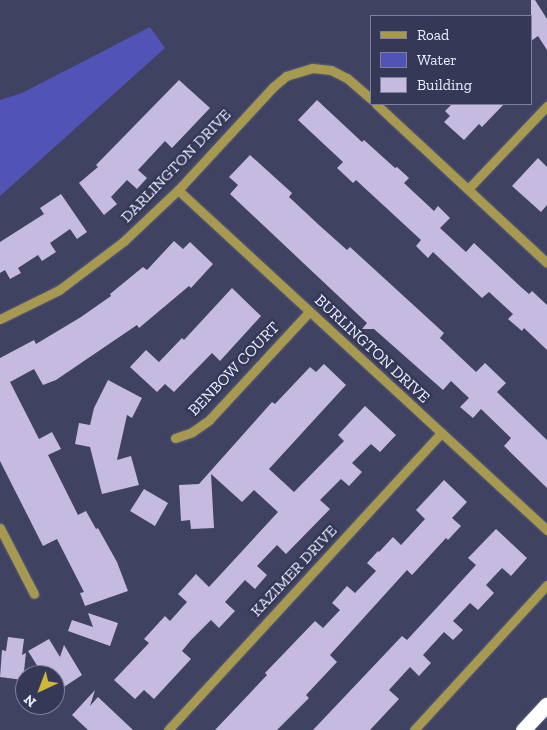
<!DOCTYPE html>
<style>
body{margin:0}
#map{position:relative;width:547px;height:730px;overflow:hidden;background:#3f4261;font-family:"Zilla Slab",serif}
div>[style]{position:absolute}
.water>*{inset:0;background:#5253b6}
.building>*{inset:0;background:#c5badf}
.roads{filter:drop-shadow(0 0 1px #5b5e7a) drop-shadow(0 0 1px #5b5e7a)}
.minor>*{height:9px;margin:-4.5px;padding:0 4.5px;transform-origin:4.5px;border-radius:4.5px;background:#a79a50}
.highway>*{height:15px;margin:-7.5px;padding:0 7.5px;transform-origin:7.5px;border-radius:7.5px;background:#fff}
span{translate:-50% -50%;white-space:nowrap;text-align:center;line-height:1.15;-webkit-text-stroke:5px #353856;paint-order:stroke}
.street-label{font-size:16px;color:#edefff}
.legend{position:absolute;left:370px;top:15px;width:162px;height:90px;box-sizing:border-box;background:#353856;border:1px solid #7f819a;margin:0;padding:6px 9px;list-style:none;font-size:15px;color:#edefff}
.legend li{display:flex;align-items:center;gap:10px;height:25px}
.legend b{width:25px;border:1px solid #7f819a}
.north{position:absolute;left:15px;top:665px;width:50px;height:50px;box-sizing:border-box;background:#353856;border:1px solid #7f819a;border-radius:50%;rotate:223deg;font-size:14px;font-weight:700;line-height:20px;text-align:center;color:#edefff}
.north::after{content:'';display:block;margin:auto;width:18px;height:22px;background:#cfb837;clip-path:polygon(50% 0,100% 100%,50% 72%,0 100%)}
</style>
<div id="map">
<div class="water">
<i style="clip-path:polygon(150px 27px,165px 48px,0 196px,0 100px,22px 93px)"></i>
</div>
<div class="building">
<i style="clip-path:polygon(531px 0,535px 0,547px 19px,547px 50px,538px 36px,531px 41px)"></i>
<i style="clip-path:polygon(179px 80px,210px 108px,172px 148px,165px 141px,138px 170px,147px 178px,137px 189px,127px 180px,111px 197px,117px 204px,104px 215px,79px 183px,98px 167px,96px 165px)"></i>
<i style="clip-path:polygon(317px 100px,362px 142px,364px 140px,395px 168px,397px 167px,409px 178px,404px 183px,434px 211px,438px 206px,450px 218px,440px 228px,466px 252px,474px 243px,522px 288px,529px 294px,532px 291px,547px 305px,547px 350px,524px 328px,522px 331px,508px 319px,513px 314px,489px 292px,482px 298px,433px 252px,428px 258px,416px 246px,421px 240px,356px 180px,353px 183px,337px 168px,343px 162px,298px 120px)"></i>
<i style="clip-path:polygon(452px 104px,504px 104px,482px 127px,479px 124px,464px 140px,444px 122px,450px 116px,445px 111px)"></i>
<i style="clip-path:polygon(250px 155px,292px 193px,289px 197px,319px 225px,347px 250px,350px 247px,444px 333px,440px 338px,476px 372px,485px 363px,506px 383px,497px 392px,547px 440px,547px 488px,504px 446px,511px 438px,481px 409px,473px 418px,460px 407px,469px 398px,451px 381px,443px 390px,374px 329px,362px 329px,367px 323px,230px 194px,238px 185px,229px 177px)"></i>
<i style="clip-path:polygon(538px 158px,547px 167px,547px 205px,541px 212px,512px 186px)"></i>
<i style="clip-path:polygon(61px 194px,87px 232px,77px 239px,70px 229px,50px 243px,56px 252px,42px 261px,38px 255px,18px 268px,21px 273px,10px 279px,5px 270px,0 273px,0 242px,44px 214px,40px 208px)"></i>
<i style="clip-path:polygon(174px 241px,183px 249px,190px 242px,213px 264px,191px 288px,189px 286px,139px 328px,137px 325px,56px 380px,43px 385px,34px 369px,10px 382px,39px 439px,52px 432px,61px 449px,48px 455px,78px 515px,86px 511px,96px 529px,98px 528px,117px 562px,128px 591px,85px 606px,80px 593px,84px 592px,57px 539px,43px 546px,0 461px,0 358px,34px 340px,36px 344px,81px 317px,111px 296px,110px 294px,143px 267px,147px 270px)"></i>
<i style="clip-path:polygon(232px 288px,261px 316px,220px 361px,212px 353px,174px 392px,165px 384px,157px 392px,130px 367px,146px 350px,159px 362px,182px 338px,184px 340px)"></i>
<i style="clip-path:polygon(324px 364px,346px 385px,269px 469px,294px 492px,344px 441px,338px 435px,365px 406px,396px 435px,380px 452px,371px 444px,352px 463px,362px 472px,349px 486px,341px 479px,320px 500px,330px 509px,286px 554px,277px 545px,257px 566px,267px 575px,255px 589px,245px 580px,225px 602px,235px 611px,219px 628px,211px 620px,191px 640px,182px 651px,191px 659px,154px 699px,144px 690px,135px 699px,114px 680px,149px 643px,144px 639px,165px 616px,170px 621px,187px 602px,178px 594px,196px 574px,209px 587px,278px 512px,254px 490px,242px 502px,211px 474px,214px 528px,191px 529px,190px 520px,181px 521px,179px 485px,199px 484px,272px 402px,275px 404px,310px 367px,316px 372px)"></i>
<i style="clip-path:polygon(108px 380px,142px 398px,132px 418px,127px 415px,117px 460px,131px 456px,139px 485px,102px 494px,90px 447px,75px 444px,79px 423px,90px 425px,94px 408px)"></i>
<i style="clip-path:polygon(444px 480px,467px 502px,452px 518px,461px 526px,448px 540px,446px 538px,412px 575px,407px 570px,330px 655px,337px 662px,306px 695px,309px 698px,277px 730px,215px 730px,267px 675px,265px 673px,315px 621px,323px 628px,340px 610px,332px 603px,347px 586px,355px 593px,376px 571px,367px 563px,378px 551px,379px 552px,393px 537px,401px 545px,425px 519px,416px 510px)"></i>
<i style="clip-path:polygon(144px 489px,168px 503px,155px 526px,130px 511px)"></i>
<i style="clip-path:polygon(496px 529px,527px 558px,511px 576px,502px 568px,486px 585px,494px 593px,478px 610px,470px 603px,453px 621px,463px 630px,453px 640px,444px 632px,423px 655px,431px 663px,419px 676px,410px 667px,389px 690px,399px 699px,370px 730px,313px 730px,402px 636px,407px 640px,443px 601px,476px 565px,468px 558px)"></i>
<i style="clip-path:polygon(88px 613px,118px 623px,110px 646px,68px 631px,72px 620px,93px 627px)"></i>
<i style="clip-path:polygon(8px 637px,24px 639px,22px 655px,26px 653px,23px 680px,0 677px,2px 650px,6px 651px)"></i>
<i style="clip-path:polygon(49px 639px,60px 657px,64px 645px,82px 675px,55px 693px,55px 675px,43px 675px,28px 651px)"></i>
<i style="clip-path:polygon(95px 690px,90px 706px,98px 697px,133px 730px,88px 730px,72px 715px)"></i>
</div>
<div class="roads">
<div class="minor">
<i style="left:376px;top:104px;width:233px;rotate:42.9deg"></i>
<i style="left:468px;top:189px;width:115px;rotate:-46.4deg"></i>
<i style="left:178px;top:190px;width:502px;rotate:42.66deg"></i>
<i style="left:0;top:319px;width:66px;rotate:-26.2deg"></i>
<i style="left:59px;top:290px;width:81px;rotate:-37deg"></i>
<i style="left:124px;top:241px;width:74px;rotate:-43.4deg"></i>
<i style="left:178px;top:190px;width:140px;rotate:-47.3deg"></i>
<i style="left:273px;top:87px;width:17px;rotate:-40deg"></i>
<i style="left:286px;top:76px;width:27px;rotate:-17deg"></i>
<i style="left:312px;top:68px;width:19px;rotate:6deg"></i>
<i style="left:331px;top:70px;width:18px;rotate:27deg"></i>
<i style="left:347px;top:78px;width:32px;rotate:41deg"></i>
<i style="left:175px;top:438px;width:18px;rotate:-19deg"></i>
<i style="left:192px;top:432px;width:21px;rotate:-35deg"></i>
<i style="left:209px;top:420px;width:147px;rotate:-47.2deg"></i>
<i style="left:0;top:528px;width:74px;rotate:62.7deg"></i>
<i style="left:168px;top:730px;width:403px;rotate:-47.4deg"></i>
<i style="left:414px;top:730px;width:197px;rotate:-47.5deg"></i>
</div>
<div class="highway">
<i style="left:523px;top:730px;width:35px;rotate:-47deg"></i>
</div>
</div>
<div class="street-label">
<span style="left:176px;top:166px;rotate:-46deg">DARLINGTON DRIVE</span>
<span style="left:372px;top:349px;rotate:43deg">BURLINGTON DRIVE</span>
<span style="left:234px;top:369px;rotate:-46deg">BENBOW COURT</span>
<span style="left:294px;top:571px;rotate:-47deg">KAZIMER DRIVE</span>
</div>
<ul class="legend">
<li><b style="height:6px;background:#a79a50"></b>Road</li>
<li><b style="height:14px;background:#5253b6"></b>Water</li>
<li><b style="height:14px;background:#c5badf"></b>Building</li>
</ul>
<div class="north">N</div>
</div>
